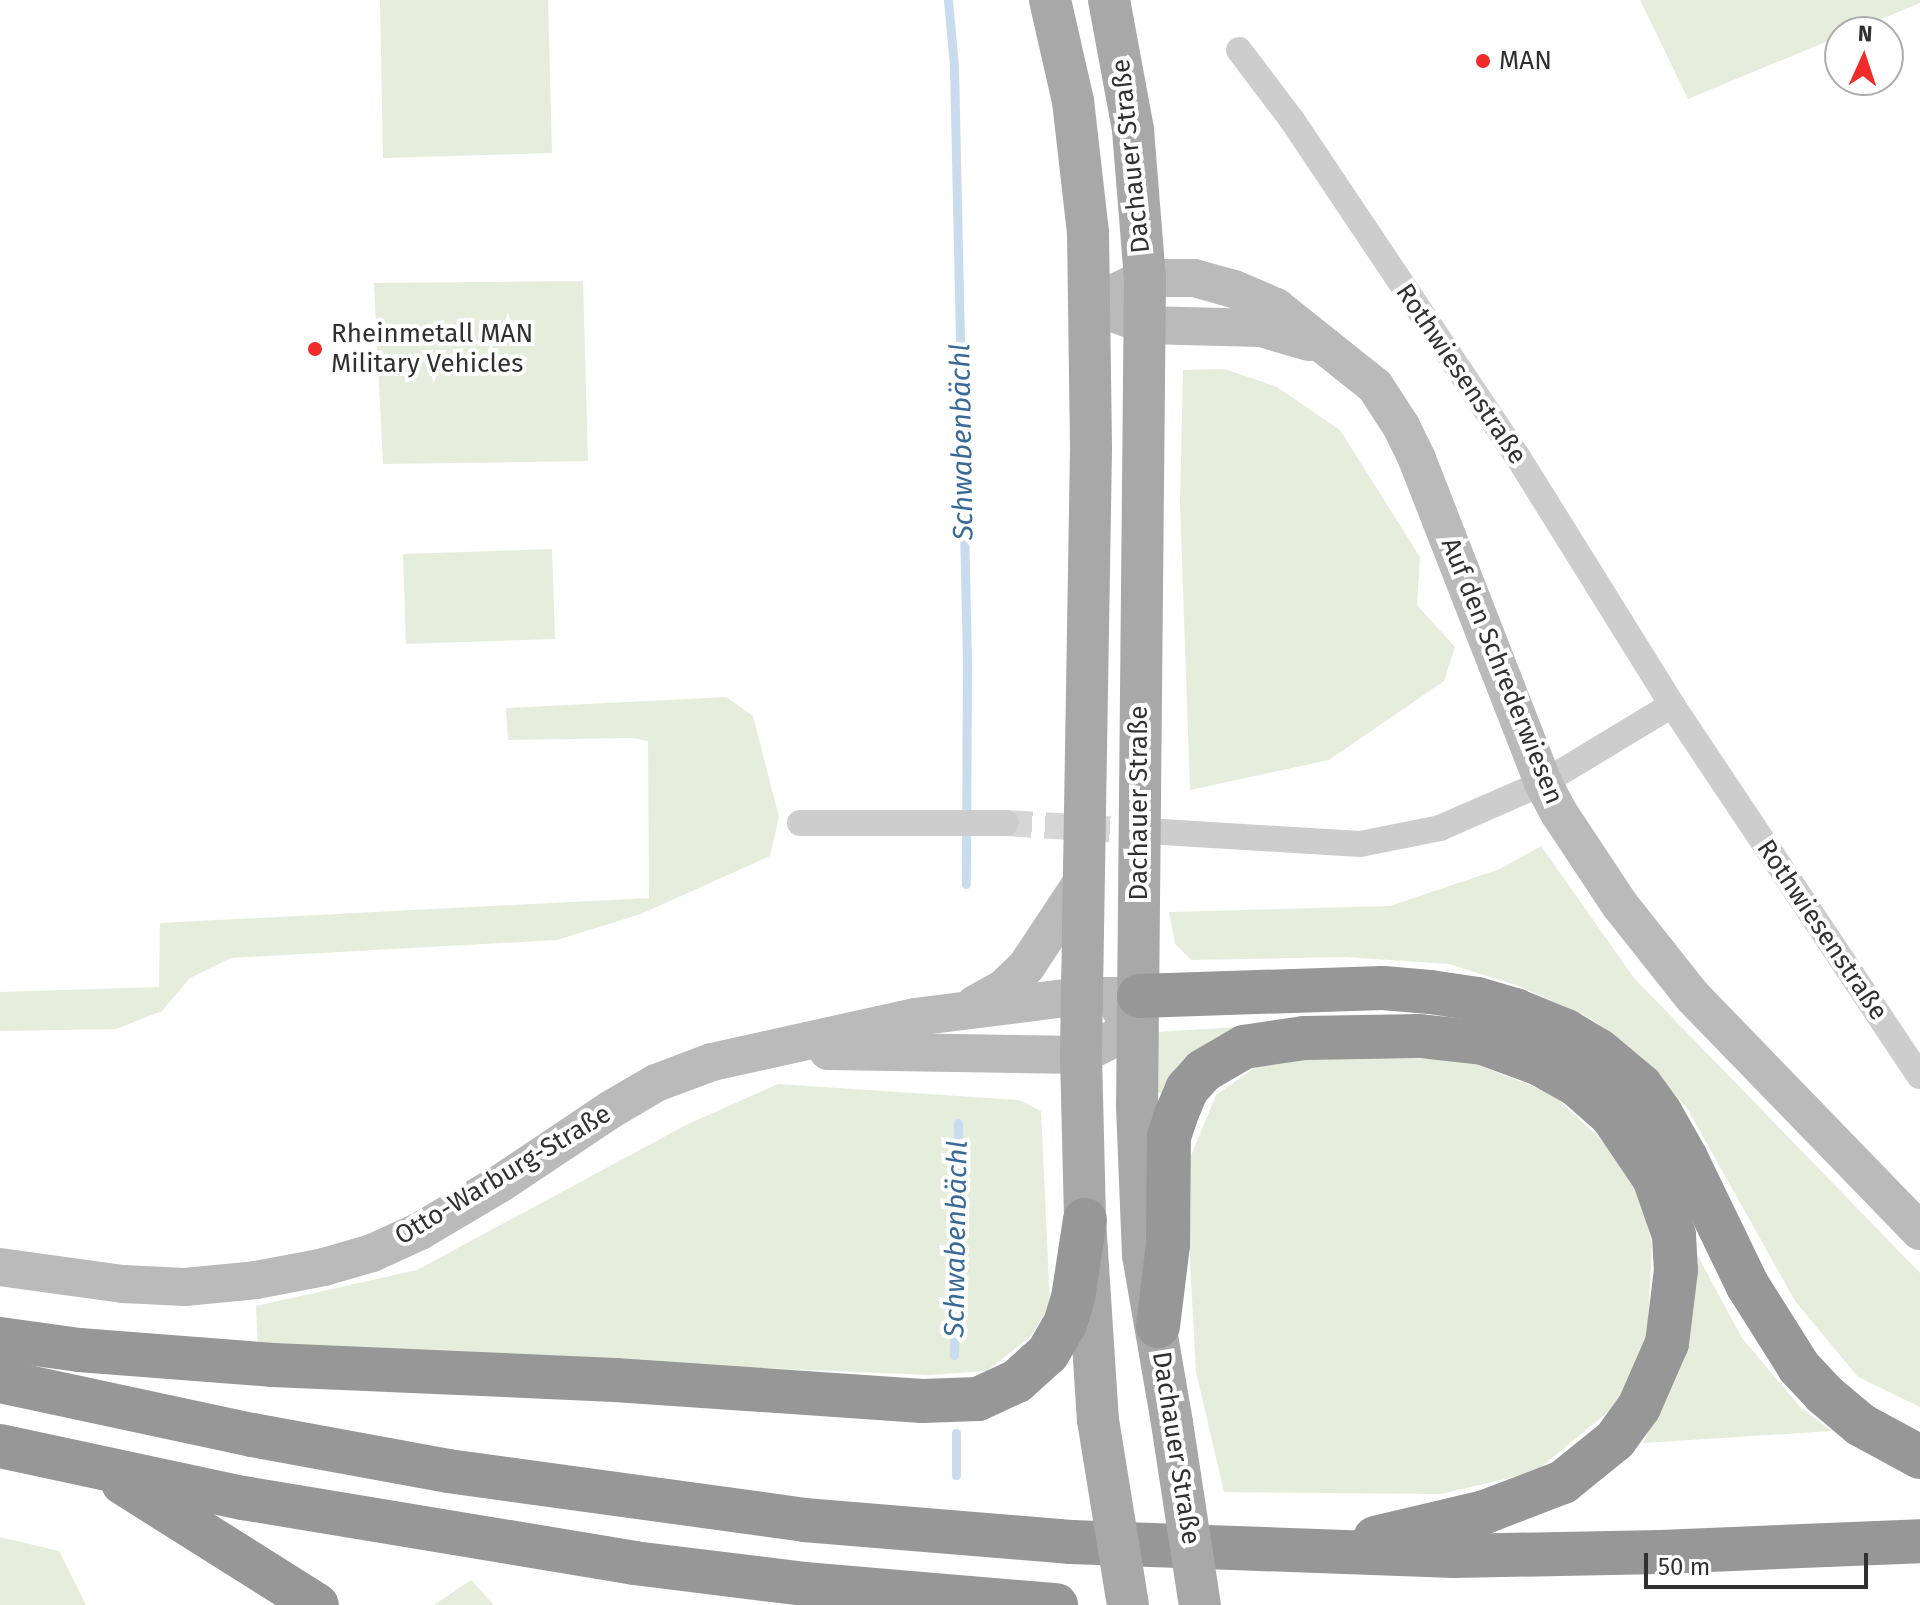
<!DOCTYPE html>
<meta charset="utf-8">
<style>
body{margin:0}
#map{position:relative;width:1920px;height:1605px;overflow:hidden;background:#fff;font-family:"Fira Sans",sans-serif}
div>[style]{position:absolute}
.green>*{inset:0;background:#e5eedd}
.stream>*{height:9px;margin:-4.5px;padding:0 4.5px;transform-origin:4.5px;border-radius:4.5px;background:#c8dcee}
.street-tunnel>*{height:26px;margin-top:-13px;transform-origin:0;background:repeating-linear-gradient(90deg,#d6d6d6 0 26px,transparent 0 39px)}
.street>*{height:26px;margin:-13px;padding:0 13px;transform-origin:13px;border-radius:13px;background:#cdcdcd}
.secondary>*{height:38px;margin:-19px;padding:0 19px;transform-origin:19px;border-radius:19px;background:#bababa}
.primary>*{height:42px;margin:-21px;padding:0 21px;transform-origin:21px;border-radius:21px;background:#a8a8a8}
.highway>*{height:44px;margin:-22px;padding:0 22px;transform-origin:22px;border-radius:22px;background:#979797}
.primary-bridge>*{height:42px;margin:-21px;padding:0 21px;transform-origin:21px;border-radius:21px;background:#a8a8a8}
.dots>*{width:22px;height:22px;translate:-50% -50%;box-sizing:border-box;border:4px solid #fff;border-radius:50%}
span{translate:-50% -50%;white-space:nowrap;text-align:center;line-height:1.15;-webkit-text-stroke:8px #fff;paint-order:stroke}
.poi-label{font-size:26px;color:#303030}
.left{translate:0 -50%;text-align:left}
.street-label{font-size:26px;color:#303030}
.water-label{font-size:28px;color:#386a97;font-style:italic}
.north{position:absolute;left:1824px;top:16px;width:80px;height:80px;box-sizing:border-box;background:#fff;border:2px solid #acacac;border-radius:50%;rotate:3deg;font-size:22px;font-weight:700;line-height:32px;text-align:center;color:#303030}
.north::after{content:'';display:block;margin:auto;width:28px;height:36px;background:#f02b29;clip-path:polygon(50% 0,100% 100%,50% 72%,0 100%)}
.scale{position:absolute;left:1644px;top:1553px;width:224px;height:36px;box-sizing:border-box;border:4px solid #303030;border-top:0;padding-left:10px;font-size:24px;line-height:28px;white-space:nowrap;color:#303030;-webkit-text-stroke:6px #fff;paint-order:stroke}
</style>
<div id="map">
<div class="green">
<i style="clip-path:polygon(380px 0,548px 0,552px 153px,383px 158px)"></i>
<i style="clip-path:polygon(1640px 0,1920px 0,1920px 3px,1850px 32px,1840px 32px,1840px 36px,1688px 99px)"></i>
<i style="clip-path:polygon(583px 281px,588px 461px,383px 464px,374px 283px)"></i>
<i style="clip-path:polygon(1225px 369px,1277px 387px,1340px 430px,1420px 557px,1417px 605px,1455px 647px,1444px 681px,1329px 760px,1190px 790px,1180px 502px,1183px 370px)"></i>
<i style="clip-path:polygon(552px 549px,555px 639px,406px 644px,403px 554px)"></i>
<i style="clip-path:polygon(726px 697px,753px 716px,779px 817px,770px 856px,641px 914px,557px 940px,231px 958px,190px 978px,162px 1011px,116px 1029px,0 1031px,0 992px,159px 987px,160px 923px,649px 898px,648px 741px,632px 738px,508px 740px,506px 708px)"></i>
<i style="clip-path:polygon(1541px 846px,1634px 978px,1920px 1273px,1920px 1407px,1858px 1377px,1795px 1301px,1687px 1108px,1650px 1068px,1592px 1019px,1519px 986px,1449px 964px,1345px 957px,1191px 960px,1175px 944px,1169px 912px,1390px 906px,1500px 869px)"></i>
<i style="clip-path:polygon(1253px 1026px,1164px 1096px,1155px 1090px,1157px 1032px)"></i>
<i style="clip-path:polygon(1270px 1057px,1463px 1059px,1552px 1094px,1634px 1170px,1652px 1244px,1647px 1344px,1614px 1407px,1535px 1472px,1441px 1494px,1224px 1492px,1196px 1372px,1185px 1170px,1216px 1095px)"></i>
<i style="clip-path:polygon(778px 1084px,1019px 1100px,1041px 1111px,1050px 1304px,1032px 1335px,987px 1371px,930px 1375px,258px 1347px,256px 1306px,417px 1270px,686px 1125px)"></i>
<i style="clip-path:polygon(1693px 1247px,1742px 1338px,1800px 1407px,1832px 1431px,1643px 1443px,1687px 1351px)"></i>
<i style="clip-path:polygon(0 1537px,59px 1551px,86px 1605px,0 1605px)"></i>
<i style="clip-path:polygon(471px 1580px,494px 1605px,434px 1605px)"></i>
</div>
<div class="stream">
<i style="left:948px;top:0;width:66px;rotate:84.8deg"></i>
<i style="left:954px;top:66px;width:595px;rotate:88.75deg"></i>
<i style="left:967px;top:661px;width:223px;rotate:90.3deg"></i>
<i style="left:954px;top:1355px;width:232px;rotate:-89deg"></i>
<i style="left:956px;top:1433px;width:42px;rotate:90deg"></i>
</div>
<div class="street-tunnel">
<i style="left:1006px;top:823px;width:148px;rotate:3.5deg"></i>
</div>
<div class="street">
<i style="left:1239px;top:50px;width:88px;rotate:52.9deg"></i>
<i style="left:1292px;top:120px;width:402px;rotate:56.2deg"></i>
<i style="left:1516px;top:454px;width:296px;rotate:58.1deg"></i>
<i style="left:1672px;top:705px;width:446px;rotate:56.3deg"></i>
<i style="left:800px;top:823px;width:206px"></i>
<i style="left:1163px;top:832px;width:197px;rotate:3.5deg"></i>
<i style="left:1360px;top:844px;width:82px;rotate:-11.3deg"></i>
<i style="left:1440px;top:828px;width:112px;rotate:-23.6deg"></i>
<i style="left:1543px;top:783px;width:151px;rotate:-31.2deg"></i>
</div>
<div class="secondary">
<i style="left:1089px;top:305px;width:62px;rotate:-25.7deg"></i>
<i style="left:1145px;top:278px;width:49px"></i>
<i style="left:1194px;top:278px;width:41px;rotate:15.4deg"></i>
<i style="left:1234px;top:289px;width:46px;rotate:23.2deg"></i>
<i style="left:1276px;top:307px;width:127px;rotate:38.6deg"></i>
<i style="left:1375px;top:386px;width:48px;rotate:57deg"></i>
<i style="left:1401px;top:426px;width:37px;rotate:64deg"></i>
<i style="left:1417px;top:459px;width:348px;rotate:68.7deg"></i>
<i style="left:1543px;top:783px;width:34px;rotate:62deg"></i>
<i style="left:1559px;top:813px;width:110px;rotate:56.5deg"></i>
<i style="left:1620px;top:905px;width:117px;rotate:51.6deg"></i>
<i style="left:1693px;top:997px;width:326px;rotate:45.9deg"></i>
<i style="left:1118px;top:315px;width:30px;rotate:20deg"></i>
<i style="left:1146px;top:325px;width:115px;rotate:1.5deg"></i>
<i style="left:1261px;top:328px;width:50px;rotate:16.3deg"></i>
<i style="left:975px;top:1004px;width:33px;rotate:-29deg"></i>
<i style="left:1004px;top:988px;width:30px;rotate:-44deg"></i>
<i style="left:1026px;top:967px;width:102px;rotate:-56.6deg"></i>
<i style="left:828px;top:1051px;width:253px;rotate:0.9deg"></i>
<i style="left:1081px;top:1055px;width:40px;rotate:-26.6deg"></i>
<i style="left:1117px;top:1037px;width:30px;rotate:-45deg"></i>
<i style="left:1138px;top:1016px;width:19px;rotate:-159deg"></i>
<i style="left:0;top:1267px;width:124px;rotate:7.9deg"></i>
<i style="left:123px;top:1284px;width:62px;rotate:2.8deg"></i>
<i style="left:185px;top:1287px;width:71px;rotate:-5.6deg"></i>
<i style="left:256px;top:1280px;width:69px;rotate:-10.8deg"></i>
<i style="left:324px;top:1267px;width:50px;rotate:-16.3deg"></i>
<i style="left:372px;top:1253px;width:53px;rotate:-24.6deg"></i>
<i style="left:420px;top:1231px;width:94px;rotate:-30.7deg"></i>
<i style="left:501px;top:1183px;width:131px;rotate:-33.8deg"></i>
<i style="left:610px;top:1110px;width:53px;rotate:-30.4deg"></i>
<i style="left:656px;top:1083px;width:60px;rotate:-20.6deg"></i>
<i style="left:712px;top:1062px;width:208px;rotate:-12.5deg"></i>
<i style="left:915px;top:1017px;width:167px;rotate:-7.2deg"></i>
<i style="left:1081px;top:996px;width:58px"></i>
</div>
<div class="primary">
<i style="left:1050px;top:0;width:104px;rotate:77.2deg"></i>
<i style="left:1073px;top:101px;width:132px;rotate:83.5deg"></i>
<i style="left:1088px;top:232px;width:217px;rotate:89.2deg"></i>
<i style="left:1091px;top:449px;width:606px;rotate:90.95deg"></i>
<i style="left:1081px;top:1055px;width:165px;rotate:88.6deg"></i>
<i style="left:1085px;top:1220px;width:200px;rotate:86.3deg"></i>
<i style="left:1109px;top:0;width:132px;rotate:79.5deg"></i>
<i style="left:1133px;top:130px;width:148px;rotate:85.4deg"></i>
<i style="left:1145px;top:278px;width:828px;rotate:90.55deg"></i>
<i style="left:1137px;top:1106px;width:149px;rotate:87.7deg"></i>
<i style="left:1143px;top:1255px;width:170px;rotate:80.2deg"></i>
</div>
<div class="highway">
<i style="left:1139px;top:996px;width:244px;rotate:-1.9deg"></i>
<i style="left:1383px;top:988px;width:47px;rotate:4.9deg"></i>
<i style="left:1430px;top:992px;width:48px;rotate:8.5deg"></i>
<i style="left:1477px;top:999px;width:40px;rotate:16deg"></i>
<i style="left:1515px;top:1010px;width:55px;rotate:22.4deg"></i>
<i style="left:1566px;top:1031px;width:37px;rotate:31deg"></i>
<i style="left:1598px;top:1050px;width:56px;rotate:39.9deg"></i>
<i style="left:1641px;top:1086px;width:32px;rotate:54deg"></i>
<i style="left:1660px;top:1112px;width:53px;rotate:60.5deg"></i>
<i style="left:1686px;top:1158px;width:142px;rotate:64.2deg"></i>
<i style="left:1748px;top:1286px;width:96px;rotate:57.8deg"></i>
<i style="left:1799px;top:1367px;width:37px;rotate:47deg"></i>
<i style="left:1824px;top:1394px;width:48px;rotate:40deg"></i>
<i style="left:1861px;top:1425px;width:67px;rotate:28.5deg"></i>
<i style="left:1158px;top:1326px;width:82px;rotate:-83deg"></i>
<i style="left:1168px;top:1245px;width:108px;rotate:-89.5deg"></i>
<i style="left:1169px;top:1137px;width:23px;rotate:-72deg"></i>
<i style="left:1176px;top:1115px;width:28px;rotate:-67deg"></i>
<i style="left:1187px;top:1089px;width:24px;rotate:-48deg"></i>
<i style="left:1203px;top:1071px;width:48px;rotate:-30.3deg"></i>
<i style="left:1244px;top:1047px;width:61px;rotate:-8.5deg"></i>
<i style="left:1304px;top:1038px;width:116px;rotate:-1deg"></i>
<i style="left:1420px;top:1036px;width:63px;rotate:6.3deg"></i>
<i style="left:1483px;top:1043px;width:61px;rotate:20.2deg"></i>
<i style="left:1540px;top:1064px;width:43px;rotate:29.6deg"></i>
<i style="left:1577px;top:1085px;width:47px;rotate:41.5deg"></i>
<i style="left:1612px;top:1116px;width:75px;rotate:55.9deg"></i>
<i style="left:1654px;top:1178px;width:60px;rotate:70.7deg"></i>
<i style="left:1674px;top:1235px;width:35px;rotate:87deg"></i>
<i style="left:1676px;top:1270px;width:74px;rotate:97deg"></i>
<i style="left:1667px;top:1343px;width:70px;rotate:113.6deg"></i>
<i style="left:1639px;top:1407px;width:41px;rotate:126deg"></i>
<i style="left:1615px;top:1440px;width:67px;rotate:141.1deg"></i>
<i style="left:1563px;top:1482px;width:84px;rotate:159deg"></i>
<i style="left:1485px;top:1512px;width:113px;rotate:166.7deg"></i>
<i style="left:0;top:1339px;width:80px;rotate:7.9deg"></i>
<i style="left:79px;top:1350px;width:195px;rotate:4.4deg"></i>
<i style="left:273px;top:1365px;width:342px;rotate:2.5deg"></i>
<i style="left:615px;top:1380px;width:308px;rotate:3.9deg"></i>
<i style="left:922px;top:1401px;width:56px;rotate:-2deg"></i>
<i style="left:978px;top:1399px;width:43px;rotate:-24.8deg"></i>
<i style="left:1017px;top:1381px;width:42px;rotate:-42.1deg"></i>
<i style="left:1048px;top:1353px;width:34px;rotate:-60deg"></i>
<i style="left:1065px;top:1324px;width:27px;rotate:-73deg"></i>
<i style="left:1073px;top:1298px;width:79px;rotate:-81.3deg"></i>
<i style="left:0;top:1381px;width:258px;rotate:12.1deg"></i>
<i style="left:252px;top:1435px;width:199px;rotate:10.4deg"></i>
<i style="left:448px;top:1471px;width:359px;rotate:7.8deg"></i>
<i style="left:804px;top:1520px;width:268px;rotate:4.7deg"></i>
<i style="left:1071px;top:1542px;width:383px;rotate:2.1deg"></i>
<i style="left:1454px;top:1556px;width:207px;rotate:-1.1deg"></i>
<i style="left:1661px;top:1552px;width:259px;rotate:-2.4deg"></i>
<i style="left:0;top:1446px;width:249px;rotate:12.1deg"></i>
<i style="left:243px;top:1498px;width:396px;rotate:9.4deg"></i>
<i style="left:634px;top:1563px;width:171px;rotate:7deg"></i>
<i style="left:804px;top:1584px;width:253px;rotate:4.8deg"></i>
<i style="left:123px;top:1483px;width:229px;rotate:32.2deg"></i>
</div>
<div class="primary-bridge">
<i style="left:1098px;top:1420px;width:187px;rotate:80.8deg"></i>
<i style="left:1172px;top:1423px;width:184px;rotate:81.3deg"></i>
</div>
<div class="dots">
<i style="left:1483px;top:61px;background:#f02b29"></i>
<i style="left:315px;top:349px;background:#f02b29"></i>
</div>
<div class="poi-label">
<span class="left" style="left:1499px;top:61px">MAN</span>
<span class="left" style="left:331px;top:349px">Rheinmetall MAN<br>Military Vehicles</span>
</div>
<div class="street-label">
<span style="left:1131px;top:156px;rotate:-96deg">Dachauer Straße</span>
<span style="left:1461px;top:374px;rotate:56deg">Rothwiesenstraße</span>
<span style="left:1502px;top:671px;rotate:68deg">Auf den Schrederwiesen</span>
<span style="left:1139px;top:803px;rotate:-90deg">Dachauer Straße</span>
<span style="left:1822px;top:930px;rotate:56deg">Rothwiesenstraße</span>
<span style="left:503px;top:1175px;rotate:-31deg">Otto-Warburg-Straße</span>
<span style="left:1176px;top:1448px;rotate:81deg">Dachauer Straße</span>
</div>
<div class="water-label">
<span style="left:962px;top:442px;rotate:-91deg">Schwabenbächl</span>
<span style="left:956px;top:1239px;rotate:-89deg">Schwabenbächl</span>
</div>
<div class="north">N</div>
<div class="scale">50 m</div>
</div>
